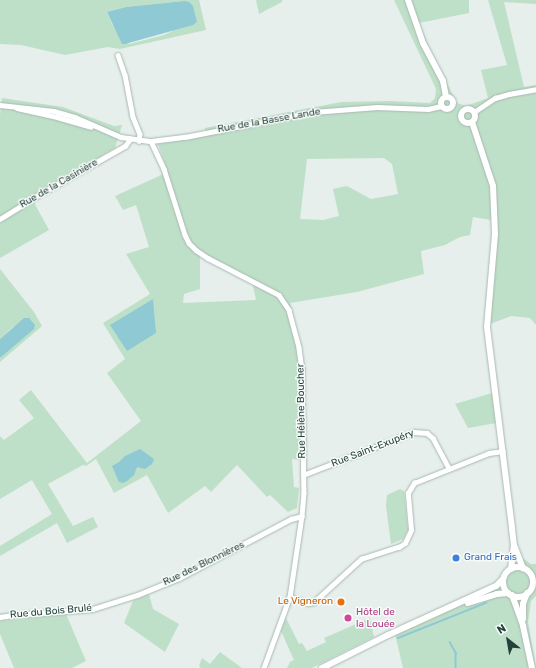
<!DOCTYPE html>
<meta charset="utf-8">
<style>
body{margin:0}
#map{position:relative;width:536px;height:668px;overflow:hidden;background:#e6efeb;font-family:Rubik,sans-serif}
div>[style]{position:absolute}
.green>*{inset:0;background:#bfe0c8}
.water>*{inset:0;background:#8ec9d4}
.stream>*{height:1.5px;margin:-0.75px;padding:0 0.75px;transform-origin:0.75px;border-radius:0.75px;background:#8ec9d4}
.roads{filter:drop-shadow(0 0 1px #a8b8b2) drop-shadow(0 0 1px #a8b8b2)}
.street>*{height:4.5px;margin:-2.25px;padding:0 2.25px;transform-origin:2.25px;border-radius:2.25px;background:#fff}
.secondary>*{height:6px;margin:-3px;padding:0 3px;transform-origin:3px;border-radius:3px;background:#fff}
.secondary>.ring{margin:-3px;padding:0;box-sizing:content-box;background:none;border:6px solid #fff;border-radius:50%}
.dots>*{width:11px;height:11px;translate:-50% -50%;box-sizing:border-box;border:2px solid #f7fbf9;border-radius:50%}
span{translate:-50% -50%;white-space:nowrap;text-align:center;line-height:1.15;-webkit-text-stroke:3px #f7fbf9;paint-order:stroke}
.street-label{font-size:10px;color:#24423a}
.shop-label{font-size:10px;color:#366cbe}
.left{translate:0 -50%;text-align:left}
.food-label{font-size:10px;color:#c56008}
.right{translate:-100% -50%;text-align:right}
.hotel-label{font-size:10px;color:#b23c85}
.north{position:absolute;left:488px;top:620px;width:40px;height:40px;-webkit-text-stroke:3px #f7fbf9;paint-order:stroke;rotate:329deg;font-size:11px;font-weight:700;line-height:16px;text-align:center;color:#24423a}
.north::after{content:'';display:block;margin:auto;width:14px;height:18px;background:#24423a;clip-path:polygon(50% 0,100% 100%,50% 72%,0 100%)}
</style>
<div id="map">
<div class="green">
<i style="clip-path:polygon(evenodd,0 0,199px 0,206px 30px,120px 49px,108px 47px,65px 55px,21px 45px,0 44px,0 0,184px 1px,179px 28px,164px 35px,129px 44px,112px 24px,107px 12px,126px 7px,184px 1px)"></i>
<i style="clip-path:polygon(256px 0,282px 0,282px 2px,259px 14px)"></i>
<i style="clip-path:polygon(evenodd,394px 0,469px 0,469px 13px,419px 23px,431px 52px,457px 103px,466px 106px,488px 98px,481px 70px,507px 65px,488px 0,536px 0,536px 4px,504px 2px,524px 87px,536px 85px,536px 325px,530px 318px,511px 316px,490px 324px,497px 248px,497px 221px,473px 217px,470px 235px,460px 237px,445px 245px,421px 251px,424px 274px,357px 292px,290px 303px,306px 370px,297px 371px,300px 460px,292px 459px,294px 487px,299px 488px,297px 508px,288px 512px,270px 495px,267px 497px,237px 465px,211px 492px,205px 486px,168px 513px,147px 475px,114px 493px,96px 459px,86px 466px,83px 465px,48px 484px,73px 526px,93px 517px,98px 527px,67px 543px,57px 523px,0 556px,0 546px,52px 514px,32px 480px,0 499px,0 436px,4px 440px,34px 418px,19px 400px,31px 390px,87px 463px,141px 421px,107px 373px,125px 359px,103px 323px,150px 294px,126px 254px,149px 247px,136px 205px,123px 210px,115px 196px,168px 172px,158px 144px,205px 136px,205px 128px,341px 102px,390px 101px,430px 103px,435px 98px,436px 89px,394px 0,384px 158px,392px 164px,398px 194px,371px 199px,347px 186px,333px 189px,339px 216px,323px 220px,300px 219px,307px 159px,384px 158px,394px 0,200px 256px,252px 281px,256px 300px,183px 303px,184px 294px,200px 289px,200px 256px)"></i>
<i style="clip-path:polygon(2px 98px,63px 107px,114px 126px,122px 125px,115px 148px,31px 197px,49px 230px,0 258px,0 115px)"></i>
<i style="clip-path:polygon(0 269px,34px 312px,42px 326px,0 362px,0 358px,12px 346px,14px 326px,0 339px)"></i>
<i style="clip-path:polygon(492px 393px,496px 423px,468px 428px,455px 404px)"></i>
<i style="clip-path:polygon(400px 489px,404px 491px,408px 530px,403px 539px,391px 544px,386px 506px,387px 495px)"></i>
<i style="clip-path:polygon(524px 559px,531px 564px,536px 564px,536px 596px,531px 601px,528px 622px,536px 668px,403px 668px,394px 630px,497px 585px,506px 569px)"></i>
<i style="clip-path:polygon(149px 594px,153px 609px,179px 624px,165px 652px,124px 623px,133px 601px)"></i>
<i style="clip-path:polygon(66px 614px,86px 661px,72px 668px,14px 668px,0 634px,0 621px)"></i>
<i style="clip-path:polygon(286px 618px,299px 644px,302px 643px,307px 651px,326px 642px,324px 638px,370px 618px,374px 637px,312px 668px,287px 668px,290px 662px,294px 660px,281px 631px)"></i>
<i style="clip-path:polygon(220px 652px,242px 668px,201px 668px,199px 666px,202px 658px,210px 664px)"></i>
</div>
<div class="water">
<i style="clip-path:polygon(184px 1px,189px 2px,193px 6px,197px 22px,193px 25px,125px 44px,122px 44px,107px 12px,126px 7px)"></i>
<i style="clip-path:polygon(153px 299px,156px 333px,127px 351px,110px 325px)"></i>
<i style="clip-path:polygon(24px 318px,29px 318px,35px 325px,34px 329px,0 358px,0 339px)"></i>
<i style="clip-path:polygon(140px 449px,154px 459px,152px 464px,145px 469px,137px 467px,134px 475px,127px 481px,123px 483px,119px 482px,112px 466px,119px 462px,125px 456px)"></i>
</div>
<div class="stream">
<i style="left:398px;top:638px;width:95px;rotate:-21.7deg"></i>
<i style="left:450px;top:642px;width:13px;rotate:61deg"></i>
<i style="left:456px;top:653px;width:15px;rotate:90deg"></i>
</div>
<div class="roads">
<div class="street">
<i style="left:118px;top:55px;width:21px;rotate:71deg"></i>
<i style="left:125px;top:75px;width:43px;rotate:79.2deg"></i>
<i style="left:133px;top:117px;width:18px;rotate:68deg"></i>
<i style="left:140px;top:134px;width:7px;rotate:98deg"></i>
<i style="left:0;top:105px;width:54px;rotate:6.3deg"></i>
<i style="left:54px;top:111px;width:22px;rotate:16deg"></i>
<i style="left:75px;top:117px;width:50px;rotate:23.5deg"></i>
<i style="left:121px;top:137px;width:30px;rotate:8deg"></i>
<i style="left:151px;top:141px;width:34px;rotate:-7deg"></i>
<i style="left:185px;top:137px;width:130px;rotate:-11.1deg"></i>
<i style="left:313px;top:112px;width:64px;rotate:-4.5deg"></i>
<i style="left:377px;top:107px;width:51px;rotate:2.2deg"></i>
<i style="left:428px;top:109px;width:13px;rotate:-13deg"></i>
<i style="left:17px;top:108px;width:41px;rotate:12.7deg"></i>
<i style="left:57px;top:117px;width:35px;rotate:16deg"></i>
<i style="left:474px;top:112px;width:25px;rotate:-34deg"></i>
<i style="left:495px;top:98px;width:15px;rotate:-16deg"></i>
<i style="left:509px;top:94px;width:27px;rotate:-10deg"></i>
<i style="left:151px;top:141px;width:31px;rotate:65deg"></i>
<i style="left:164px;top:169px;width:69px;rotate:72.3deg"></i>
<i style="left:185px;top:235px;width:9px;rotate:63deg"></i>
<i style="left:189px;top:243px;width:10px;rotate:45deg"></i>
<i style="left:196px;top:250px;width:14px;rotate:34deg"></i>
<i style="left:208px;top:258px;width:80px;rotate:27.5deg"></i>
<i style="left:279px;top:295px;width:18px;rotate:56deg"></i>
<i style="left:289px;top:310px;width:39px;rotate:75deg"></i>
<i style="left:299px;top:348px;width:21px;rotate:82deg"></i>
<i style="left:302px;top:369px;width:124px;rotate:89.1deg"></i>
<i style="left:304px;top:493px;width:23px;rotate:95deg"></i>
<i style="left:302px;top:516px;width:82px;rotate:98.4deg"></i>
<i style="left:290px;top:597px;width:76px;rotate:110.1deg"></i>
<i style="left:0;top:219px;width:39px;rotate:-32deg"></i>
<i style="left:33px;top:198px;width:106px;rotate:-29.5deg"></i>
<i style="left:125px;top:146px;width:9px;rotate:-54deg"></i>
<i style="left:303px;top:475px;width:119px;rotate:-21.2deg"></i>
<i style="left:414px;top:432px;width:13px;rotate:4deg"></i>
<i style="left:427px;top:433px;width:8px;rotate:40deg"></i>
<i style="left:433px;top:438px;width:34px;rotate:62deg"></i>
<i style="left:290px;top:597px;width:19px;rotate:18deg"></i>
<i style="left:308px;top:603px;width:6px;rotate:-9deg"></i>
<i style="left:314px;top:602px;width:64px;rotate:-42.5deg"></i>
<i style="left:361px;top:559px;width:40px;rotate:-18deg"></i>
<i style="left:399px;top:547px;width:7px;rotate:-34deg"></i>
<i style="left:405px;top:543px;width:14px;rotate:-65deg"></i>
<i style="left:411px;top:530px;width:37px;rotate:-95deg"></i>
<i style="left:408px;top:493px;width:12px;rotate:-59deg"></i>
<i style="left:414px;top:483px;width:81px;rotate:-21.8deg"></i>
<i style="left:489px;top:453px;width:14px;rotate:-8deg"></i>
<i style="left:0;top:617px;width:12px;rotate:-9deg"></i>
<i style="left:12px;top:615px;width:81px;rotate:-4.2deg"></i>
<i style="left:93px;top:609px;width:46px;rotate:-17.7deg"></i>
<i style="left:137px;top:595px;width:45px;rotate:-22deg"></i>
<i style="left:179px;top:578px;width:127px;rotate:-27.8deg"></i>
<i style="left:291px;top:519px;width:11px;rotate:-15deg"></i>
</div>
<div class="secondary">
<i style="left:408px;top:0;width:46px;rotate:70.8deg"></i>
<i style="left:423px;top:43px;width:43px;rotate:62.2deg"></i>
<i style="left:443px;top:81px;width:16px;rotate:79deg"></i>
<i class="ring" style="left:441px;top:97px;width:6px;height:6px"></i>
<i class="ring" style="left:461px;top:109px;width:8px;height:8px"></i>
<i style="left:472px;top:122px;width:67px;rotate:71.8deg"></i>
<i style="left:493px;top:186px;width:48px;rotate:87.6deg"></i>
<i style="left:495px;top:234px;width:93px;rotate:94.9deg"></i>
<i style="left:487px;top:327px;width:204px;rotate:82.9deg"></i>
<i style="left:512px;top:529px;width:16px;rotate:83deg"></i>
<i style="left:514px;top:545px;width:25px;rotate:69deg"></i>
<i class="ring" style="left:503px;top:567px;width:24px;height:24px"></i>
<i style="left:511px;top:569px;width:23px;rotate:-83deg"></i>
<i style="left:512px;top:595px;width:33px;rotate:70deg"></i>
<i style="left:523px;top:626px;width:43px;rotate:77.9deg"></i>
<i style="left:468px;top:603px;width:30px;rotate:-17deg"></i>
<i style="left:497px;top:594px;width:11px;rotate:-5deg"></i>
<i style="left:523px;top:619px;width:15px;rotate:-90deg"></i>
<i style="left:523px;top:604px;width:12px;rotate:-70deg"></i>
<i style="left:322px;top:668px;width:74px;rotate:-26.6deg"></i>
<i style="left:388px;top:635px;width:119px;rotate:-24.4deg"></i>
<i style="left:496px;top:586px;width:10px;rotate:-45deg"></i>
</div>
</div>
<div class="dots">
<i style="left:456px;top:558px;background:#3f7fe0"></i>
<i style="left:341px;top:602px;background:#e8710a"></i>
<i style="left:348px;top:618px;background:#d1479c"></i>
</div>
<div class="street-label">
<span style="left:269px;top:121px;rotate:-10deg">Rue de la Basse Lande</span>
<span style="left:59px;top:184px;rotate:-30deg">Rue de la Casinière</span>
<span style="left:302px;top:411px;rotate:-91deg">Rue Hélène Boucher</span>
<span style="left:373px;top:449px;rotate:-21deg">Rue Saint-Exupéry</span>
<span style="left:204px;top:564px;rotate:-26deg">Rue des Blonnières</span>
<span style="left:51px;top:612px;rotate:-5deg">Rue du Bois Brulé</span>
</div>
<div class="shop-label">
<span class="left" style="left:464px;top:558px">Grand Frais</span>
</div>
<div class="food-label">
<span class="right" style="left:333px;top:602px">Le Vigneron</span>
</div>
<div class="hotel-label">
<span class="left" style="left:356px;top:618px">Hôtel de<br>la Louée</span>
</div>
<div class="north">N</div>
</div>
